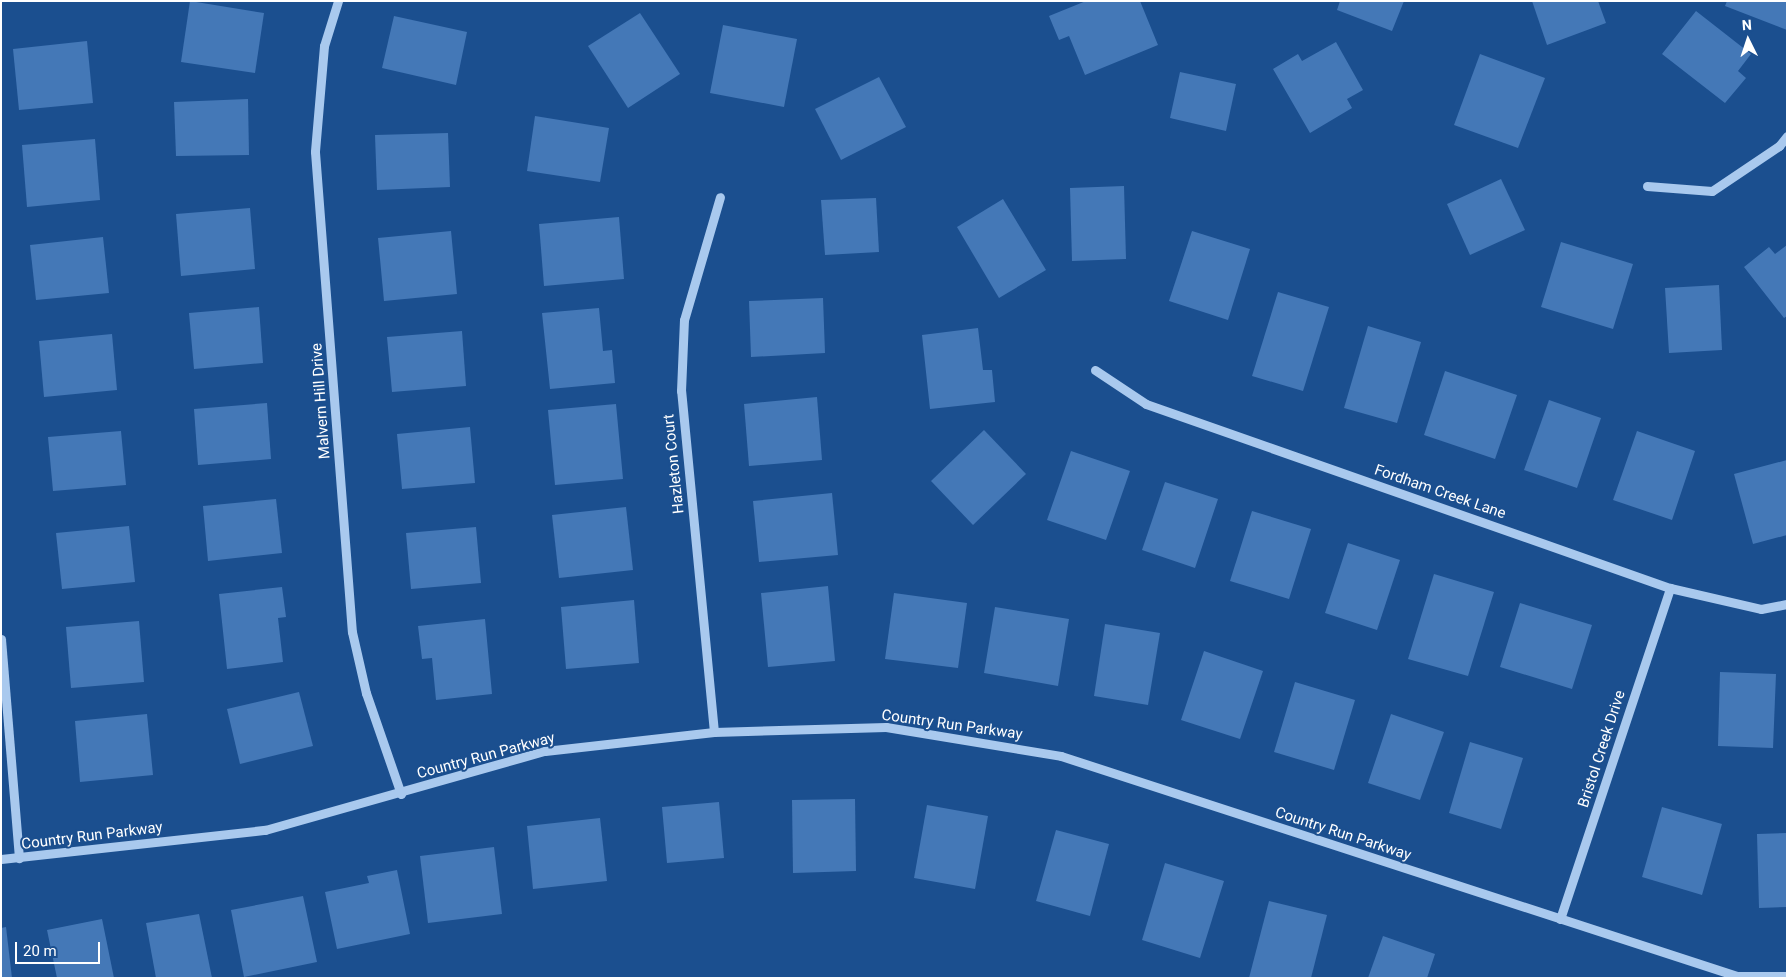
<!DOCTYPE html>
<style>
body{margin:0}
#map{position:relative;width:1788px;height:979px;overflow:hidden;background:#1b4f8f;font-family:Roboto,sans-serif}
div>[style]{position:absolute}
.building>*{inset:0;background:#4478b7}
.minor>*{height:9px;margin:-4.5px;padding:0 4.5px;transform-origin:4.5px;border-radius:4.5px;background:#a9c9ee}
span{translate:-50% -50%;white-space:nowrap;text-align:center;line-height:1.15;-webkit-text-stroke:4px #1b4f8f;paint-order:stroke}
.street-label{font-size:15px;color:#fff}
.frame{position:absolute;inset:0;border:2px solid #fff;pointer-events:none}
.north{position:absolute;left:1723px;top:15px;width:50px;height:50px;-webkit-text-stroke:4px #1b4f8f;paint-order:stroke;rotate:356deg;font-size:14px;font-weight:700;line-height:20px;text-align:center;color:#fff}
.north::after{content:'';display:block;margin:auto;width:18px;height:22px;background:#fff;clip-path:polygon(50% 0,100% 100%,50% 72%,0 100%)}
.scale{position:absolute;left:15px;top:942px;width:85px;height:22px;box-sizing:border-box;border:2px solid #fff;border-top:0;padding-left:6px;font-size:15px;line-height:18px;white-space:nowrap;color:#fff;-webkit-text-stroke:4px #1b4f8f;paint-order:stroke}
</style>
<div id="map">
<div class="building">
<i style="clip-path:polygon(190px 1px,264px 13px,255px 73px,181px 62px)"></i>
<i style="clip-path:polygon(1086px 1px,1140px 1px,1158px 45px,1085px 75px,1069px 36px,1059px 40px,1049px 16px)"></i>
<i style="clip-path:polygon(1340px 1px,1404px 1px,1392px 31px,1337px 10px)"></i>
<i style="clip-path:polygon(1532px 1px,1598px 1px,1606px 23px,1547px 45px)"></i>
<i style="clip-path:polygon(1727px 1px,1787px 1px,1787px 30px,1725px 6px)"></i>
<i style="clip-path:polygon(1696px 11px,1751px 54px,1738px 71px,1746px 78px,1725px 103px,1662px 54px)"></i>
<i style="clip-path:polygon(640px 13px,680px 74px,628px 108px,588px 46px)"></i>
<i style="clip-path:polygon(394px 16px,467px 32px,456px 85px,382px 68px)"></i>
<i style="clip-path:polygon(723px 25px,797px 39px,784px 107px,710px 93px)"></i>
<i style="clip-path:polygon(87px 41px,93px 103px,19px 110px,13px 49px)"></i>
<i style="clip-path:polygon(1336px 42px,1363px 90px,1347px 99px,1352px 108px,1310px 133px,1273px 69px,1298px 54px,1302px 61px)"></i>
<i style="clip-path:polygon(1480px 54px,1545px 78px,1518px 148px,1454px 125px)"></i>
<i style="clip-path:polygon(1180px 72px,1236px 84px,1226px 131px,1170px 118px)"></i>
<i style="clip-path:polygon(879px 77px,906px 127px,841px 160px,815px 109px)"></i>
<i style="clip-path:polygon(248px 99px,249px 155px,176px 156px,174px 102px)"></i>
<i style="clip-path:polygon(535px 116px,609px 128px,600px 182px,527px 171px)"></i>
<i style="clip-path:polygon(448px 133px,450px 187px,377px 190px,375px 135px)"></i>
<i style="clip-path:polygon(95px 139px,100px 200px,27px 207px,22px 145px)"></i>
<i style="clip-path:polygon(1501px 179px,1525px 230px,1470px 255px,1447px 204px)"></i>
<i style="clip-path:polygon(1124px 186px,1126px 259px,1072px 261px,1070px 188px)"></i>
<i style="clip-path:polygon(876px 198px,879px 252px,825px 255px,821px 200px)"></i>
<i style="clip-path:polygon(1003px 199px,1046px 270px,999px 298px,957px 227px)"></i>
<i style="clip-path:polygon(250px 208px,255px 269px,181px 276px,176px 214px)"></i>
<i style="clip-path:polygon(619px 217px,624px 279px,544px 286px,539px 224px)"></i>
<i style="clip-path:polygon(451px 231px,457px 294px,384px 301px,378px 238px)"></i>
<i style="clip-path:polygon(1192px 231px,1250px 249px,1228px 320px,1169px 301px)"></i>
<i style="clip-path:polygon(103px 237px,109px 293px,36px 300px,30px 245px)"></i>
<i style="clip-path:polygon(1561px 242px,1633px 264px,1613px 329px,1541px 307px)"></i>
<i style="clip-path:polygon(1787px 245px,1787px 316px,1784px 318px,1744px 267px,1769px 247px,1775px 254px)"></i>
<i style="clip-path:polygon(1719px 285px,1722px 350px,1669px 353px,1665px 288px)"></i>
<i style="clip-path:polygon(1278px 292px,1329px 307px,1303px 391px,1252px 376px)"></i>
<i style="clip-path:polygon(823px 298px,825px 353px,751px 357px,749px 301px)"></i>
<i style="clip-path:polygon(259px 307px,263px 363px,194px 369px,189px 313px)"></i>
<i style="clip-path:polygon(599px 308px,603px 351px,612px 350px,615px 383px,550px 389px,542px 313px)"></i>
<i style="clip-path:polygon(1368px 326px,1421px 342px,1397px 423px,1344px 408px)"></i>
<i style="clip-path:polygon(978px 328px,983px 370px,992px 370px,995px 402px,930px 409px,922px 335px)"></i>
<i style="clip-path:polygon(462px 331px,466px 386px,392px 392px,387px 337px)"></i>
<i style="clip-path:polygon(112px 334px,117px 390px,44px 397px,39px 341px)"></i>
<i style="clip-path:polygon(1445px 371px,1517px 395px,1495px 459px,1424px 435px)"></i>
<i style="clip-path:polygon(817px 397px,822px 460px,749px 466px,744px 404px)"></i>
<i style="clip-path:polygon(1549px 400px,1601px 418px,1577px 488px,1524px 470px)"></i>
<i style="clip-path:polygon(267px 403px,271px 459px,198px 465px,194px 409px)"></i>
<i style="clip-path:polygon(616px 404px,623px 479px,555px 485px,548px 410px)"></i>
<i style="clip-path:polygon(470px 427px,475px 483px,402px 489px,397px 434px)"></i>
<i style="clip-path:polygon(984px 430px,1026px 474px,973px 525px,931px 481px)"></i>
<i style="clip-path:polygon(121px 431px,126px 485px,53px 491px,48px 437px)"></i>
<i style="clip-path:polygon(1637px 431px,1695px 451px,1672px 520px,1613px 500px)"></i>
<i style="clip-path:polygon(1071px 451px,1130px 471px,1106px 540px,1047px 520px)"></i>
<i style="clip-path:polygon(1787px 460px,1787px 535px,1753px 544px,1734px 474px)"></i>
<i style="clip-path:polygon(1165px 482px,1218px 499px,1195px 568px,1142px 550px)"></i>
<i style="clip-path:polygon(832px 493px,838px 555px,759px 562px,753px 501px)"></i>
<i style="clip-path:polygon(276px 499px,282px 553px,208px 561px,203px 506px)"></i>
<i style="clip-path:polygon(626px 507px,633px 570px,559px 578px,552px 515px)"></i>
<i style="clip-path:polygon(1252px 511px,1311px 529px,1289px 599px,1230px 581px)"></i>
<i style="clip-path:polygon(129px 526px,135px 582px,62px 589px,56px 533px)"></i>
<i style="clip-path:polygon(476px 527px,481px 583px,411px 589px,406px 533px)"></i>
<i style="clip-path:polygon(1348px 543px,1400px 560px,1377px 630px,1325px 613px)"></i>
<i style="clip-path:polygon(1434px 574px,1494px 592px,1468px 676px,1408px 659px)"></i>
<i style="clip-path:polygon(828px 586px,835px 661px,768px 667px,761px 593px)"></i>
<i style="clip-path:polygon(282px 587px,286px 617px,278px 618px,283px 662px,227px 669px,219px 594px)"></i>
<i style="clip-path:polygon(894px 593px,967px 603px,958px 668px,885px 659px)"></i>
<i style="clip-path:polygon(634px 600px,639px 663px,566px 669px,561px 607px)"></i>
<i style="clip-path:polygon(1520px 603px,1592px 625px,1572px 689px,1500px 667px)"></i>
<i style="clip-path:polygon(995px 607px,1069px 619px,1058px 686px,984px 673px)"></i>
<i style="clip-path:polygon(485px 619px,492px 694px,436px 700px,432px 658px,422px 659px,418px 626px)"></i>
<i style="clip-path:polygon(139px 621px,144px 682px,71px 688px,66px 627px)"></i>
<i style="clip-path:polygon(1105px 624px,1160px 633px,1148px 705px,1094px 696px)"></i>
<i style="clip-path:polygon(1204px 651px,1263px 671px,1240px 739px,1181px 720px)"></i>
<i style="clip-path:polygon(1720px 672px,1776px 674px,1773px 748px,1718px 746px)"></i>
<i style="clip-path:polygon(1295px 682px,1355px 700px,1334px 770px,1274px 752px)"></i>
<i style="clip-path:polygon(299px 692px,313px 746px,240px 764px,227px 709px)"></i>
<i style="clip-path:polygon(147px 714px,153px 775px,80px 782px,75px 721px)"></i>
<i style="clip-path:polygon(1391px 714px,1444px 732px,1420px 800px,1368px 783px)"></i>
<i style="clip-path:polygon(1470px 742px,1523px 758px,1501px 829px,1449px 813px)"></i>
<i style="clip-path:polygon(855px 799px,856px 871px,793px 873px,792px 800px)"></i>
<i style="clip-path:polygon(719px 802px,724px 858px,667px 863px,662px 807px)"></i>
<i style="clip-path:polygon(927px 805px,988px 816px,975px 889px,914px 878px)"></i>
<i style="clip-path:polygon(1662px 807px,1722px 824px,1702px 895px,1642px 877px)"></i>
<i style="clip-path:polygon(600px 818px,607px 881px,533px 889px,527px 826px)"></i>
<i style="clip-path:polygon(1056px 830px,1109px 844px,1090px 916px,1036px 901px)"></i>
<i style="clip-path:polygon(1787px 833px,1787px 907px,1759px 908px,1757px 834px)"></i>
<i style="clip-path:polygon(494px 847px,502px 914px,428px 923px,420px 856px)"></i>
<i style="clip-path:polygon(1165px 863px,1224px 881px,1200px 958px,1142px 940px)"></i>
<i style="clip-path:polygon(397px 870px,410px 934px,337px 949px,325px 892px,369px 883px,367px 876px)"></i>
<i style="clip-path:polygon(303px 896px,317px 962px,244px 977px,231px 910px)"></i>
<i style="clip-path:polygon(1269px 901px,1327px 915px,1311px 978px,1249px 978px)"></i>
<i style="clip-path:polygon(199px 914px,212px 978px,156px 978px,146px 923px)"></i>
<i style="clip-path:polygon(102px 919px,114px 978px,57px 978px,47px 930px)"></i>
<i style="clip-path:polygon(6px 927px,12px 978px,1px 978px,1px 928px)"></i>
<i style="clip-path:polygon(1383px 936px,1435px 954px,1427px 978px,1368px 978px)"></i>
</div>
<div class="minor">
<i style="left:338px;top:1px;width:47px;rotate:107.3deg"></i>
<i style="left:324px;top:46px;width:106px;rotate:94.9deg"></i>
<i style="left:315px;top:152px;width:481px;rotate:85.6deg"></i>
<i style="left:352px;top:632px;width:63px;rotate:77.1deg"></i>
<i style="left:366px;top:693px;width:107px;rotate:70.9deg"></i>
<i style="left:1647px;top:186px;width:65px;rotate:4.4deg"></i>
<i style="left:1712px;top:191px;width:81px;rotate:-33.9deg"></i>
<i style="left:1779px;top:146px;width:13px;rotate:-51deg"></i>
<i style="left:1095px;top:370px;width:61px;rotate:33.7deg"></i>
<i style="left:1146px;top:404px;width:555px;rotate:19.35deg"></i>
<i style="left:1670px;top:588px;width:93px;rotate:13deg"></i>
<i style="left:1761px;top:609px;width:26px;rotate:-11deg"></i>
<i style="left:1px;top:639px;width:220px;rotate:85.3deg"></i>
<i style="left:714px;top:732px;width:343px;rotate:-95.5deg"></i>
<i style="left:681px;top:391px;width:71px;rotate:-87.6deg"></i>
<i style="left:684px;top:320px;width:128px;rotate:-73.7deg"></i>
<i style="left:1px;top:859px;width:266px;rotate:-6.3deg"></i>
<i style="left:265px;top:830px;width:291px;rotate:-15.8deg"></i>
<i style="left:545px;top:751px;width:170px;rotate:-6.4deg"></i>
<i style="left:714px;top:732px;width:172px;rotate:-1.7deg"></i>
<i style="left:886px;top:727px;width:177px;rotate:9.4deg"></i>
<i style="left:1061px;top:756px;width:711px;rotate:18.03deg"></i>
<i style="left:1737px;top:976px;width:50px"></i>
<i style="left:1560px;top:919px;width:349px;rotate:-71.6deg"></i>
</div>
<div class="street-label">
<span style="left:321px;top:401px;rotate:-94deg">Malvern Hill Drive</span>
<span style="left:674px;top:464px;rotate:-96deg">Hazleton Court</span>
<span style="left:1440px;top:492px;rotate:19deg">Fordham Creek Lane</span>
<span style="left:952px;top:725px;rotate:8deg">Country Run Parkway</span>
<span style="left:1602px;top:749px;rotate:-72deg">Bristol Creek Drive</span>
<span style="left:486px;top:756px;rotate:-15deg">Country Run Parkway</span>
<span style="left:1343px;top:834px;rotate:18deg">Country Run Parkway</span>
<span style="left:92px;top:836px;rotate:-7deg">Country Run Parkway</span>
</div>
<div class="frame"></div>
<div class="north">N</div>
<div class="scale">20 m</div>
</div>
